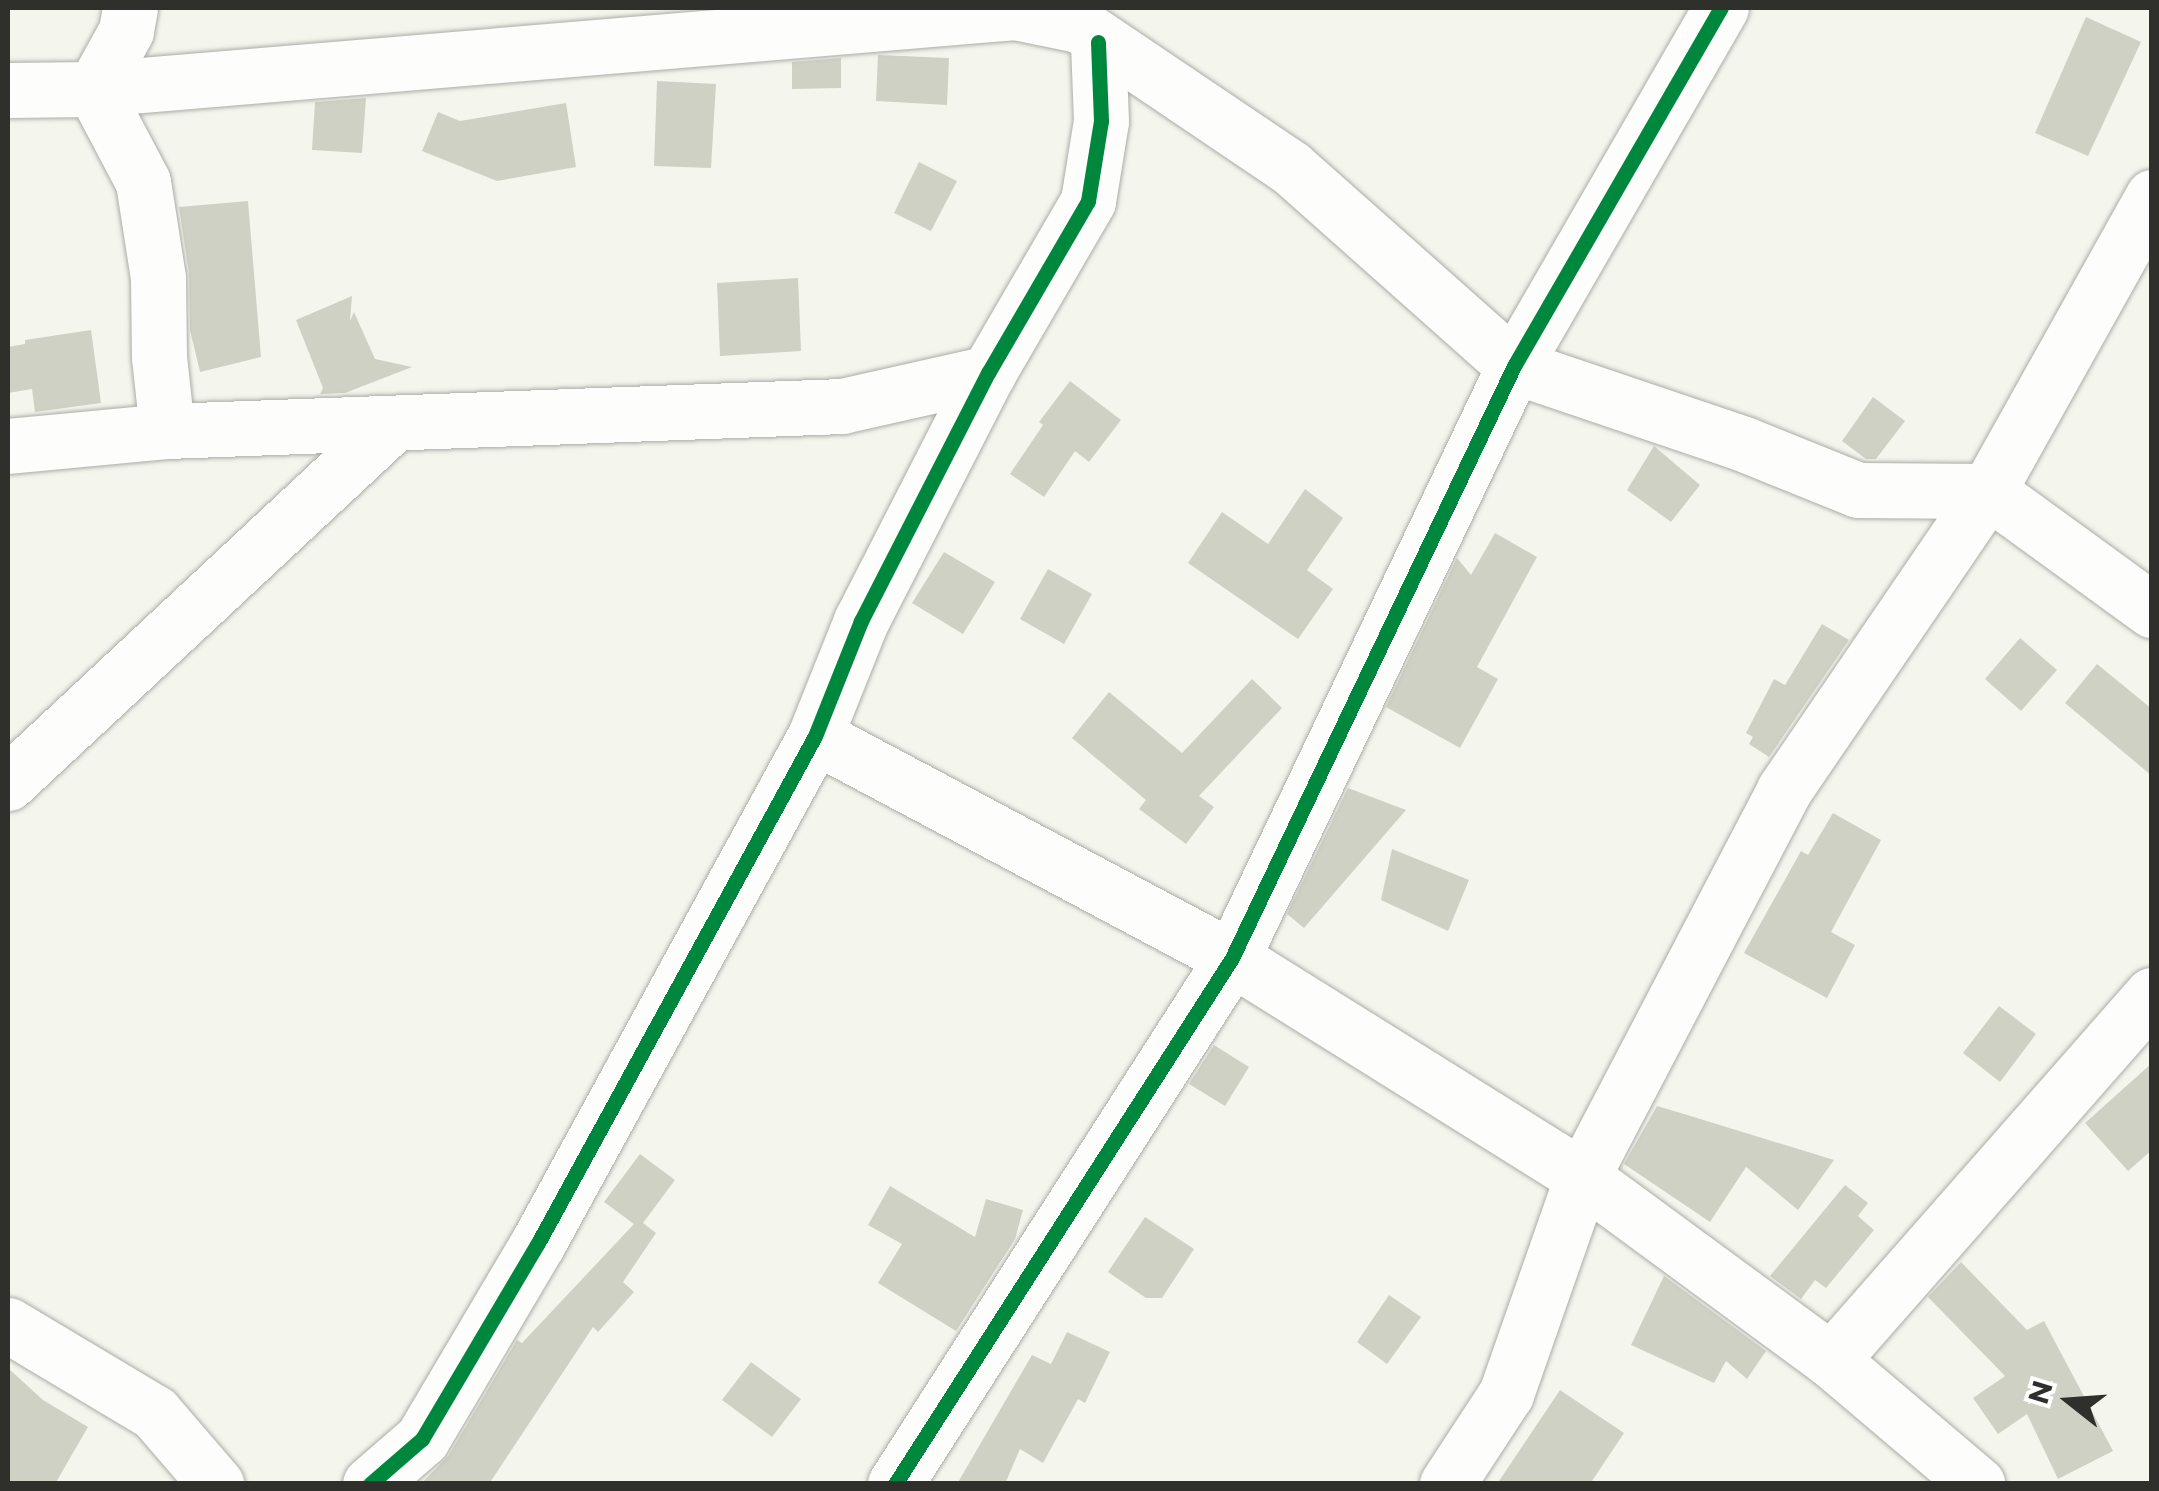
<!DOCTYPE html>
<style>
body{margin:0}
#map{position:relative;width:2159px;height:1491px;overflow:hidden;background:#f4f6ee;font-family:Montserrat,sans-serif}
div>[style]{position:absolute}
.building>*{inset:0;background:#cfd1c5}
.roads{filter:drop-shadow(0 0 2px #abaca6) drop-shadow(0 0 2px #abaca6)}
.minor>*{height:55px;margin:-27.5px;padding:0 27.5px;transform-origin:27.5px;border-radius:27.5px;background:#fdfefc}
.cycleway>*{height:15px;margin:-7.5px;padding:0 7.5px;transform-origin:7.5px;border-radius:7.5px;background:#00873e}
span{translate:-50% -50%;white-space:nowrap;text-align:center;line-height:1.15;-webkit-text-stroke:10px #fff;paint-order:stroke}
.frame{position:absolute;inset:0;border:10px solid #2f302b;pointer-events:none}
.north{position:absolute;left:2019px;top:1351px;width:100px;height:100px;-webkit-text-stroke:8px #fff;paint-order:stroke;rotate:287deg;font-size:28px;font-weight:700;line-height:40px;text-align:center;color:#2f302b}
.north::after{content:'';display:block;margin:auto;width:35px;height:45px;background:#2f302b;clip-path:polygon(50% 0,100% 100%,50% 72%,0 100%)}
</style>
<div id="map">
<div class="building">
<i style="clip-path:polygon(2086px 17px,2141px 42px,2088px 156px,2035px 133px)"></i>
<i style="clip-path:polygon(878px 55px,949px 58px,947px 105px,876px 101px)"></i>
<i style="clip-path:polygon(841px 58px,841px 88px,792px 89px,792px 62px)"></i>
<i style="clip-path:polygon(657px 81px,716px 84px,711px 168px,654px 166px)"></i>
<i style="clip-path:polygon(366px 98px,362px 153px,312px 150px,315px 102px)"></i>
<i style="clip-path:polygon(566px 103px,576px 167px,497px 181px,422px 151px,438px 112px,460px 121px)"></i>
<i style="clip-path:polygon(919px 162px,957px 181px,931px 231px,894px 213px)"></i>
<i style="clip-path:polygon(248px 201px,261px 357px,200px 372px,190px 330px,189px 273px,179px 207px)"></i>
<i style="clip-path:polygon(798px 278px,801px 351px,720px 356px,717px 283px)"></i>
<i style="clip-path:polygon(352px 296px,350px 321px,354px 312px,375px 359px,412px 367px,345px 393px,320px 394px,323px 388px,296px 320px)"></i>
<i style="clip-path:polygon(91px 330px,101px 403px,35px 412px,32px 389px,8px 393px,8px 347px,25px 344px,25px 340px)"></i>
<i style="clip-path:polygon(1070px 381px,1121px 420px,1089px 462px,1075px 451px,1044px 497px,1010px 474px,1043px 425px,1039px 422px)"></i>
<i style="clip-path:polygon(1873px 397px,1905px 421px,1876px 459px,1866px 459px,1842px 441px)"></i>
<i style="clip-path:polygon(1654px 446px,1700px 485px,1671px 522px,1627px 490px)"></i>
<i style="clip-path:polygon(1305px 489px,1343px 518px,1307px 570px,1333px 589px,1298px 639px,1188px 563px,1222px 512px,1268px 544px)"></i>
<i style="clip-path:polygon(1495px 533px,1537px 557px,1477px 667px,1498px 679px,1460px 748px,1386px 707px,1457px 558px,1471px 575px)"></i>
<i style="clip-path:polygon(944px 552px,995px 582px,963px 634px,912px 603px)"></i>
<i style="clip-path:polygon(1048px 569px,1092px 594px,1064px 644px,1020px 619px)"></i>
<i style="clip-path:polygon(1822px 624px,1849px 640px,1769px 757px,1749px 744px,1753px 737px,1746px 733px,1774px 679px,1785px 685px)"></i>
<i style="clip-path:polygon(2020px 638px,2057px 670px,2021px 711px,1985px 679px)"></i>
<i style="clip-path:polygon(2097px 664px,2152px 709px,2152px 776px,2065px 703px)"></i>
<i style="clip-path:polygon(1252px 679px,1282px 708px,1199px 796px,1214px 807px,1186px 844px,1139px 809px,1146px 800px,1072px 738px,1109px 692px,1182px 753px)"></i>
<i style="clip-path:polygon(1348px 788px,1406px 810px,1304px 928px,1287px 914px)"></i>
<i style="clip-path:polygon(1833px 813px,1881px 840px,1831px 932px,1855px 945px,1827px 998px,1744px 953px,1801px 851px,1808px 855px)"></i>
<i style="clip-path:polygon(1392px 849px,1469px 880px,1448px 931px,1381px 900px)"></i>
<i style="clip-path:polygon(1999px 1006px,2036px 1034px,2000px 1082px,1963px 1053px)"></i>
<i style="clip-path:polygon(1214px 1045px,1249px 1067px,1225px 1106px,1189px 1084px)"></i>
<i style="clip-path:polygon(2152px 1063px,2152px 1150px,2128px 1171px,2085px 1123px)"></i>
<i style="clip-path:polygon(1657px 1106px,1684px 1114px,1834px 1160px,1798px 1210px,1746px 1167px,1710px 1222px,1624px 1164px)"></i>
<i style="clip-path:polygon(640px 1154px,675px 1180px,643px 1223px,656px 1233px,623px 1282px,634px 1292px,598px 1332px,593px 1327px,489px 1484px,421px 1484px,449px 1455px,517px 1340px,522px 1343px,634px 1224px,604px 1202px)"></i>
<i style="clip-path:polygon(1845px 1185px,1868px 1203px,1858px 1216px,1874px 1230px,1826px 1288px,1815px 1280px,1801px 1299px,1770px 1276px)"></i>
<i style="clip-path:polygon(890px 1186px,975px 1237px,986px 1199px,1023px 1210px,1015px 1239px,956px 1331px,878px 1283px,902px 1244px,868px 1225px)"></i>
<i style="clip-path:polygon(1145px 1217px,1194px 1249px,1162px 1298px,1146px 1298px,1108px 1272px)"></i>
<i style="clip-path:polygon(1961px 1262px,2027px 1330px,2044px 1321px,2113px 1451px,2058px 1479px,2027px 1414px,1998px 1434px,1973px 1398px,2005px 1376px,1928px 1297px)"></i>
<i style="clip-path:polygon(1664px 1276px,1766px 1351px,1747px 1379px,1726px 1361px,1714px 1383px,1631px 1345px)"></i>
<i style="clip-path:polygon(1389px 1295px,1421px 1317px,1387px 1364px,1357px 1342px)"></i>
<i style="clip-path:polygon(1067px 1332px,1110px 1352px,1085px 1403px,1078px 1399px,1043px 1463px,1020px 1449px,1005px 1484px,957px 1484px,1032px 1355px,1051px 1364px)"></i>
<i style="clip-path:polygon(751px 1362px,801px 1399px,772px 1437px,722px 1400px)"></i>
<i style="clip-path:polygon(8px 1368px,43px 1400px,88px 1427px,55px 1484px,8px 1484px)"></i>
<i style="clip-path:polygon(1560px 1390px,1624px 1433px,1590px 1484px,1497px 1484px)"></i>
</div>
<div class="roads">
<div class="minor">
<i style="left:130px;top:8px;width:23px;rotate:100deg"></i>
<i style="left:126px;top:31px;width:66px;rotate:118.9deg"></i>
<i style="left:94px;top:89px;width:105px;rotate:62.2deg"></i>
<i style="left:143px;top:182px;width:97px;rotate:81.1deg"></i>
<i style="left:158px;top:278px;width:79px;rotate:89.3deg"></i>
<i style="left:159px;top:357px;width:74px;rotate:83.8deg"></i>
<i style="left:1015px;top:8px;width:4px;rotate:90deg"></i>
<i style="left:1015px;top:12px;width:65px;rotate:11.5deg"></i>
<i style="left:1079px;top:25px;width:256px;rotate:34deg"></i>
<i style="left:1291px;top:168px;width:298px;rotate:41.6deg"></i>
<i style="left:1514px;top:366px;width:243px;rotate:18.7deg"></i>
<i style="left:1744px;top:444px;width:123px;rotate:22deg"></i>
<i style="left:1858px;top:490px;width:130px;rotate:0.4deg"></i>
<i style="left:1988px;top:491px;width:203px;rotate:36deg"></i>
<i style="left:8px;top:90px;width:86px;rotate:-0.7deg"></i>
<i style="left:94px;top:89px;width:924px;rotate:-4.78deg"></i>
<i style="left:8px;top:446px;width:160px;rotate:-5.4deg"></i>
<i style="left:167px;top:431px;width:675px;rotate:-2.12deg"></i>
<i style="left:842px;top:406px;width:150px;rotate:-12.7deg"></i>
<i style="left:815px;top:736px;width:472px;rotate:28deg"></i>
<i style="left:1232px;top:958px;width:413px;rotate:32deg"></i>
<i style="left:1582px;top:1177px;width:309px;rotate:36.3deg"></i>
<i style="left:1831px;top:1360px;width:192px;rotate:40.3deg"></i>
<i style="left:8px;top:783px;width:526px;rotate:-43deg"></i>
<i style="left:8px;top:1325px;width:171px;rotate:30.9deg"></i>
<i style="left:155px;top:1413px;width:94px;rotate:49.3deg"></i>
<i style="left:1831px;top:1360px;width:486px;rotate:-48.7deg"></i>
<i style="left:370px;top:1484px;width:69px;rotate:-40.9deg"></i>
<i style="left:422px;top:1439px;width:228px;rotate:-59.4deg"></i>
<i style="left:538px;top:1243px;width:578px;rotate:-61.35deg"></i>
<i style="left:815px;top:736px;width:124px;rotate:-68.2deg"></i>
<i style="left:861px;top:621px;width:279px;rotate:-62.9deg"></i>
<i style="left:988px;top:373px;width:199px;rotate:-59.8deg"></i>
<i style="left:1088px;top:201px;width:81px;rotate:-80.8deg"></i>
<i style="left:1101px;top:121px;width:79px;rotate:-92.2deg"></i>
<i style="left:895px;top:1484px;width:625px;rotate:-57.35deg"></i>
<i style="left:1232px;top:958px;width:656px;rotate:-64.53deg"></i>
<i style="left:1514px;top:366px;width:414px;rotate:-60deg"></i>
<i style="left:1447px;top:1484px;width:108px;rotate:-56.8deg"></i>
<i style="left:1506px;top:1394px;width:230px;rotate:-70.7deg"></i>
<i style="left:1582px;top:1177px;width:437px;rotate:-62.4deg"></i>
<i style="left:1784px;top:790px;width:362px;rotate:-55.7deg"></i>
<i style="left:1988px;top:491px;width:337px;rotate:-60.8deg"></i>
</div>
</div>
<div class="cycleway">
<i style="left:370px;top:1484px;width:69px;rotate:-40.9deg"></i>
<i style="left:422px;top:1439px;width:228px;rotate:-59.4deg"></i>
<i style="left:538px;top:1243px;width:578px;rotate:-61.35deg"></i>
<i style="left:815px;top:736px;width:124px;rotate:-68.2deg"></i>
<i style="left:861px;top:621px;width:279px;rotate:-62.9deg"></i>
<i style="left:988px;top:373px;width:199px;rotate:-59.8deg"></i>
<i style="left:1088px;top:201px;width:81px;rotate:-80.8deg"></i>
<i style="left:1101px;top:121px;width:79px;rotate:-92.2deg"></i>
<i style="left:895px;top:1484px;width:625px;rotate:-57.35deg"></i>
<i style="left:1232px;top:958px;width:656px;rotate:-64.53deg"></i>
<i style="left:1514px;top:366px;width:414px;rotate:-60deg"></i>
</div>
<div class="frame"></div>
<div class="north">N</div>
</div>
